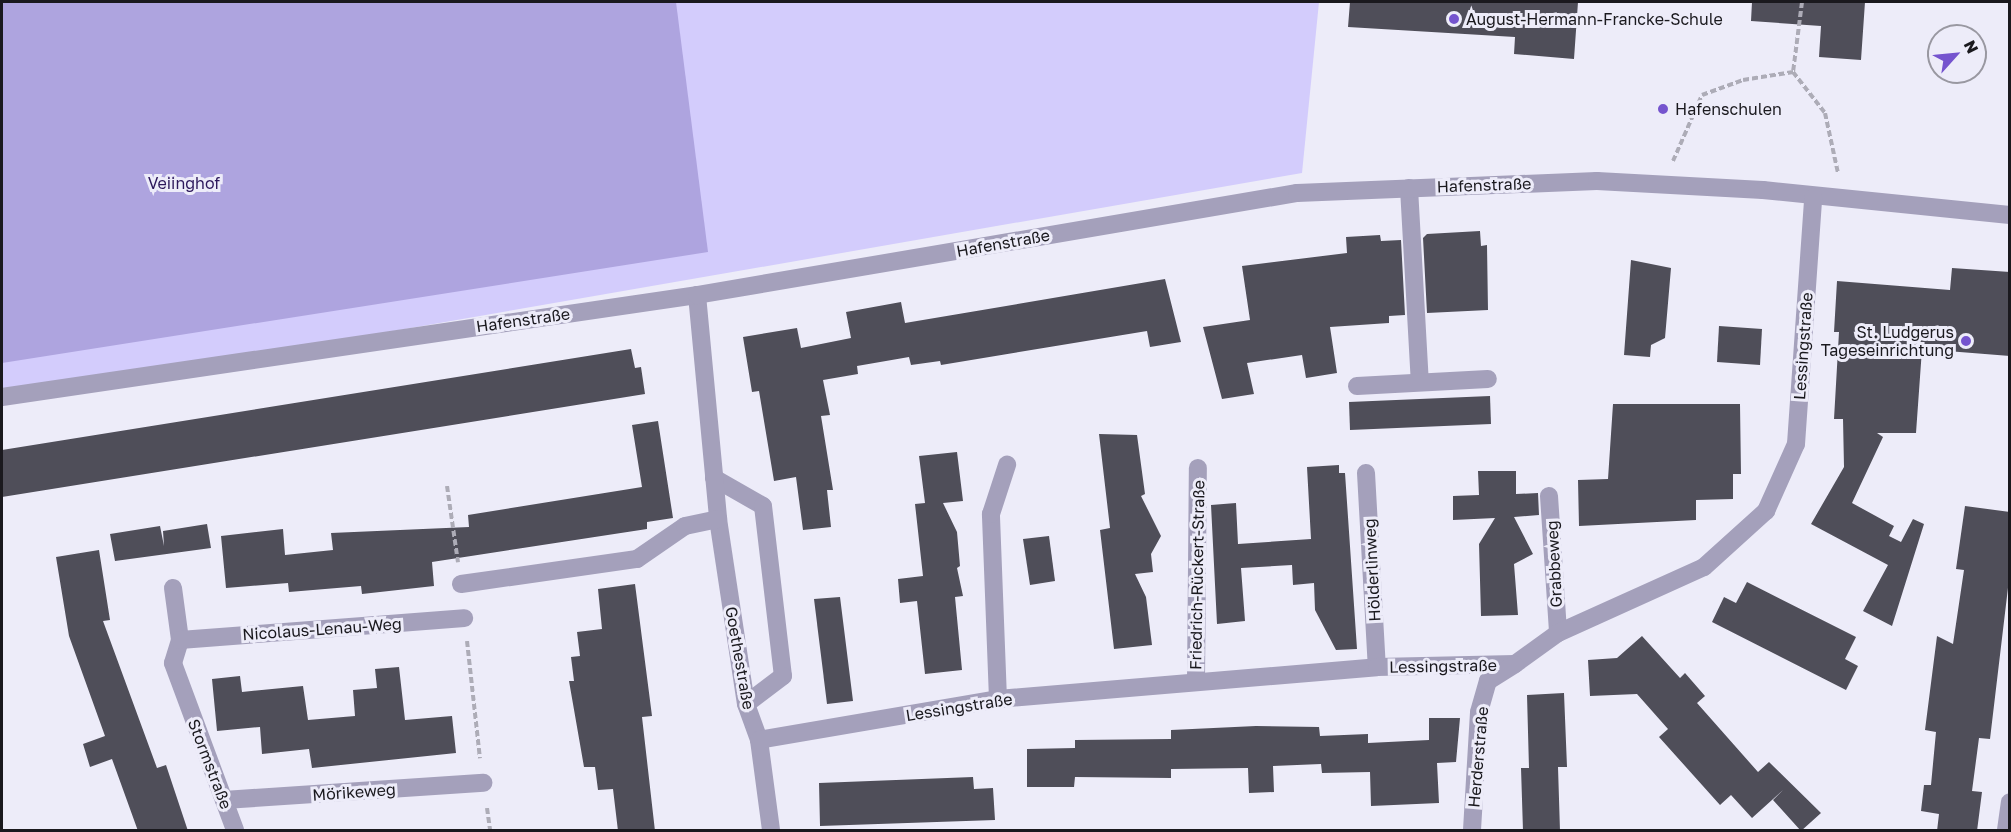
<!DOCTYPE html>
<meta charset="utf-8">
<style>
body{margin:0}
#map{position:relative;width:2011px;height:832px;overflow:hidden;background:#edecf9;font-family:"Golos Text",sans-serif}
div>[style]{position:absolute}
.green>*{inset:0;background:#d3ccfc}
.forest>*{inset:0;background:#aea4df}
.building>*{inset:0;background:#4f4e59}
.path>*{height:4px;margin-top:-2px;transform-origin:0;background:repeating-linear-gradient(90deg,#adacb7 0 6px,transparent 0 9px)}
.lane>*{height:18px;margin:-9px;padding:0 9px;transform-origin:9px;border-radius:9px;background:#a4a0bb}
.street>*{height:18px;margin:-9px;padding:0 9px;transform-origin:9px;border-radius:9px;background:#a4a0bb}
.dots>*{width:16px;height:16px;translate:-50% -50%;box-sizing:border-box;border:3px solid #edecf9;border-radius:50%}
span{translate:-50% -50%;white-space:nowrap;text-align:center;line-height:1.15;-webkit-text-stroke:6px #edecf9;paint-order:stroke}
.poi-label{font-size:16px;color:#1a191e}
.left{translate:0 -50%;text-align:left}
.right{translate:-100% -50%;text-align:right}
.park-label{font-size:16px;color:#2c175b}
.street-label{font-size:16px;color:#1a191e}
.frame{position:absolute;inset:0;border:3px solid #1a191e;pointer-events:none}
.north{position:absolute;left:1927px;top:24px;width:60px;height:60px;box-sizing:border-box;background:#edecf9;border:2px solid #9998a1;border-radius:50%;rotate:63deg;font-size:16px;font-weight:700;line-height:24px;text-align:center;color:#1a191e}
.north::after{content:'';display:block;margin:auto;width:21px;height:27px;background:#7554ce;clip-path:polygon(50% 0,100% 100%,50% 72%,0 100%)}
</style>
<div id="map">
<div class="green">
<i style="clip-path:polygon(2px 2px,1319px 2px,1302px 173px,2px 399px)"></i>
</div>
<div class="forest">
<i style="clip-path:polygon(2px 2px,676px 2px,708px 252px,2px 363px)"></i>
</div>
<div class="building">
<i style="clip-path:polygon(1350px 2px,1578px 2px,1574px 59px,1514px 54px,1515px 37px,1348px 27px)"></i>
<i style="clip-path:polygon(1752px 2px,1865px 2px,1861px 60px,1819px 57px,1821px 26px,1751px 21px)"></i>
<i style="clip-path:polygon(1480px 231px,1481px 246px,1487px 245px,1488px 310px,1427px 313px,1423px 238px,1427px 234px)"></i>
<i style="clip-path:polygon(1380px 235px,1381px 241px,1401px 240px,1405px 315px,1389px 316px,1389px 323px,1330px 327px,1337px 373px,1306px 378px,1302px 355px,1247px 363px,1254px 394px,1222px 399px,1203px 327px,1250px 320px,1242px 266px,1347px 253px,1346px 237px)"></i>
<i style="clip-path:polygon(1631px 260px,1671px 268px,1665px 338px,1651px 345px,1650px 357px,1624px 355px)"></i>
<i style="clip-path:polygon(1952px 268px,2010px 272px,2010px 356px,1922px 349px,1916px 433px,1877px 433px,1883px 437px,1852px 503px,1894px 526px,1889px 536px,1901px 542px,1913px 519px,1924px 524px,1892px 626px,1863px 611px,1888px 565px,1811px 524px,1844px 467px,1843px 419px,1834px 419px,1839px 332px,1834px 332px,1837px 281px,1950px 290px)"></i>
<i style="clip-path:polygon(1165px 279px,1181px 342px,1150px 347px,1147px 331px,941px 365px,940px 361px,911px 365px,909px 357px,857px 366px,858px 374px,823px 380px,830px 415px,821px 416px,833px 490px,827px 490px,831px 527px,803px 530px,796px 477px,774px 481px,759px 391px,752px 392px,743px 337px,797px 328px,801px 348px,851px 338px,846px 312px,901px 302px,905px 323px)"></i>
<i style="clip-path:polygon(1719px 326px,1762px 329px,1760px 365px,1717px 362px)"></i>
<i style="clip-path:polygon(631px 349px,635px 368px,641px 367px,645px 394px,2px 497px,2px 450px)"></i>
<i style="clip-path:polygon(1490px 396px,1491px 424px,1350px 430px,1349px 402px)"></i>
<i style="clip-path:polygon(1613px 404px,1740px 404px,1741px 474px,1733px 474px,1733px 499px,1696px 500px,1696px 520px,1579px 526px,1578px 480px,1608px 479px)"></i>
<i style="clip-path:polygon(658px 421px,673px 518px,647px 522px,647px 529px,432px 562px,434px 586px,362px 594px,361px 586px,289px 592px,288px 583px,226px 588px,221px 536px,283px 529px,285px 555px,333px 550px,331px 533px,469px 527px,468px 515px,642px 487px,632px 425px)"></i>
<i style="clip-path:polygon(1099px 434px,1137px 435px,1145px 494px,1141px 496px,1161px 536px,1151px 554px,1153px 572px,1135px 574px,1146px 597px,1152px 645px,1114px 649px,1100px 530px,1110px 528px)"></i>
<i style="clip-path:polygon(957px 452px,963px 501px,943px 503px,957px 532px,960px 566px,957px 568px,963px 596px,955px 597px,962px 670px,925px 674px,917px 601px,900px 603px,898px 579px,923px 576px,915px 504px,925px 503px,919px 456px)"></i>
<i style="clip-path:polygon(1339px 465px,1339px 473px,1345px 473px,1357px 649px,1336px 650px,1315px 610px,1314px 583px,1293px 585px,1292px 565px,1241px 568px,1245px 621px,1217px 624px,1211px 505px,1236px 503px,1238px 544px,1311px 539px,1307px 467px)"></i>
<i style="clip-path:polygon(1478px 471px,1516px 471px,1516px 494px,1538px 493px,1539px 515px,1514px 517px,1533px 554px,1514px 564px,1518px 615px,1481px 616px,1479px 544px,1495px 518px,1453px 520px,1453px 496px,1479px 495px)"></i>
<i style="clip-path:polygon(1965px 506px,2010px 512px,2010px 571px,1990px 739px,1979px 738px,1972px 791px,1982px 792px,1977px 831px,1937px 831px,1939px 814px,1921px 811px,1924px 785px,1931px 785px,1936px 732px,1925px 730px,1937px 636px,1953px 644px,1964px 570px,1956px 569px)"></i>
<i style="clip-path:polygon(207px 524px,211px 548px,115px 561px,110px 534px,160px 526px,164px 546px,163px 531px)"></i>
<i style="clip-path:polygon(1049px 536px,1055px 581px,1030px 585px,1023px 539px)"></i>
<i style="clip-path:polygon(99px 550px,110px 620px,103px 621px,157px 768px,166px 765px,188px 831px,138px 831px,112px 759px,90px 767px,83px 744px,105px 736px,69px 636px,56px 557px)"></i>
<i style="clip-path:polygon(1747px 582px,1856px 637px,1845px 659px,1858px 666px,1846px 690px,1712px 622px,1724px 597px,1736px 603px)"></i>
<i style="clip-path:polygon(635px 584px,652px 716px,642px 717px,655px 831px,618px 831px,613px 789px,598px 790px,595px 767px,584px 767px,569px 681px,574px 681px,571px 657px,580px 656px,577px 632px,602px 629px,598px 589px)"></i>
<i style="clip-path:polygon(840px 597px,853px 701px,827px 704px,814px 599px)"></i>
<i style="clip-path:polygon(1642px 636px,1680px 678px,1685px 673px,1705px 696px,1697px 703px,1758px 772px,1769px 762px,1821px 813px,1801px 831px,1773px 800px,1783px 790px,1752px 818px,1731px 795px,1720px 805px,1659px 737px,1668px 729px,1637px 694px,1590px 696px,1588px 660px,1617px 658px)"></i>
<i style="clip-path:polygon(399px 667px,405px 720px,452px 716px,456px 753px,312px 768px,309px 749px,262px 754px,260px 727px,217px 731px,212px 679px,240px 676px,242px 692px,303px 686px,308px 720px,355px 716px,353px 690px,377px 688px,375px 669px)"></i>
<i style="clip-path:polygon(1564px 693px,1567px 767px,1558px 767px,1560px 831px,1523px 831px,1521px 768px,1529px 768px,1527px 695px)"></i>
<i style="clip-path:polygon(1429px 718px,1460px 718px,1456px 762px,1437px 763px,1439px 803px,1371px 806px,1370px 772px,1322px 773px,1321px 764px,1273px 766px,1274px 792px,1249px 793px,1248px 768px,1171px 769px,1171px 778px,1075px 777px,1074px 787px,1027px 787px,1027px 749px,1075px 748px,1075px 740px,1171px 739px,1171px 730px,1256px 726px,1319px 727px,1320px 736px,1368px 734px,1368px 743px,1429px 740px)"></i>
<i style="clip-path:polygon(973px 777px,974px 789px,993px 788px,995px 820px,820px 826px,819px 783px)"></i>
</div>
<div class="path">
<i style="left:1802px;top:2px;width:71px;rotate:97.3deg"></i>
<i style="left:1793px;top:72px;width:52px;rotate:52deg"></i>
<i style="left:1825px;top:113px;width:61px;rotate:77.8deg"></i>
<i style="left:1673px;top:161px;width:72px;rotate:-66.3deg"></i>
<i style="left:1702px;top:95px;width:44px;rotate:-20.1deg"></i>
<i style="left:1743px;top:80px;width:51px;rotate:-9.1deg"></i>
<i style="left:447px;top:486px;width:77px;rotate:81.8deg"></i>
<i style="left:467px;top:641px;width:118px;rotate:83.7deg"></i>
<i style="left:487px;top:808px;width:22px;rotate:82deg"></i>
</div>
<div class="lane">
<i style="left:1409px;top:188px;width:194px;rotate:86.8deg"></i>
<i style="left:1357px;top:386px;width:131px;rotate:-3.1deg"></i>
<i style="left:714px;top:478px;width:56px;rotate:29.7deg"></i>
<i style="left:763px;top:506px;width:171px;rotate:83.3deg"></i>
<i style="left:783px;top:676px;width:46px;rotate:142.9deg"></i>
</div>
<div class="street">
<i style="left:697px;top:295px;width:225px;rotate:84.6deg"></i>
<i style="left:718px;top:519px;width:187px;rotate:81.4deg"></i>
<i style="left:746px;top:704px;width:38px;rotate:70deg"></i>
<i style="left:759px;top:740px;width:91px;rotate:82.4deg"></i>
<i style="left:2px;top:397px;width:702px;rotate:-8.35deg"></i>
<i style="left:697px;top:295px;width:609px;rotate:-9.65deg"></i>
<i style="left:1297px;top:193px;width:300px;rotate:-2.3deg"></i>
<i style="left:1597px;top:181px;width:166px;rotate:3.1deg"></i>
<i style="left:1763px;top:190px;width:248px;rotate:5.8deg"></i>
<i style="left:1366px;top:473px;width:194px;rotate:86.8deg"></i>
<i style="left:1549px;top:496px;width:137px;rotate:86.2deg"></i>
<i style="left:461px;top:584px;width:178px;rotate:-8.1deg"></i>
<i style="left:637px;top:559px;width:58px;rotate:-34.5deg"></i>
<i style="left:685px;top:526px;width:34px;rotate:-12deg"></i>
<i style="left:173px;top:588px;width:52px;rotate:82.3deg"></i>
<i style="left:1196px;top:681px;width:213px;rotate:-89.5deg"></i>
<i style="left:998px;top:699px;width:185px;rotate:-92.2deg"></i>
<i style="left:991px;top:514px;width:52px;rotate:-71.9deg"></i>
<i style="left:759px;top:740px;width:242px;rotate:-9.7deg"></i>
<i style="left:998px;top:699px;width:380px;rotate:-4.8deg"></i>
<i style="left:1377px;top:667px;width:138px;rotate:-1.2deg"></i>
<i style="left:1515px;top:664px;width:53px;rotate:-35.8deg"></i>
<i style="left:1558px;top:633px;width:160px;rotate:-24.3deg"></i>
<i style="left:1704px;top:567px;width:84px;rotate:-42.1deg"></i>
<i style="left:1766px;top:511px;width:73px;rotate:-65.9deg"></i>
<i style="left:1796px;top:444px;width:247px;rotate:-86deg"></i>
<i style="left:224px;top:800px;width:260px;rotate:-3.8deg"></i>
<i style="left:235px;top:830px;width:178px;rotate:-110.4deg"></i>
<i style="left:173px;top:663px;width:24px;rotate:-73deg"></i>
<i style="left:180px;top:640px;width:285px;rotate:-4.4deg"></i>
<i style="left:1472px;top:830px;width:118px;rotate:-86.6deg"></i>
<i style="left:1479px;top:712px;width:32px;rotate:-74deg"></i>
<i style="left:1488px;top:681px;width:31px;rotate:-32deg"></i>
<i style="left:2006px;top:830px;width:28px;rotate:-82deg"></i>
</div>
<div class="dots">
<i style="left:1454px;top:19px;background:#7554ce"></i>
<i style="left:1663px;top:109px;background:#7554ce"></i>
<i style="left:1966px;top:341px;background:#7554ce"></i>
</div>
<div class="poi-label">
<span class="left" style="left:1466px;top:19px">August-Hermann-Francke-Schule</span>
<span class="left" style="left:1675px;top:109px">Hafenschulen</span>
<span class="right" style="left:1954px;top:341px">St. Ludgerus<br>Tageseinrichtung</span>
</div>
<div class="park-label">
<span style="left:184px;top:183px">Veiinghof</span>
</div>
<div class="street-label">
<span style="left:1484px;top:185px;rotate:-2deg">Hafenstraße</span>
<span style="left:1003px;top:243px;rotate:-10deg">Hafenstraße</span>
<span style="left:523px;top:320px;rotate:-8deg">Hafenstraße</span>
<span style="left:1803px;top:346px;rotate:-86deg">Lessingstraße</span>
<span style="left:1554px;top:564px;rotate:-93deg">Grabbeweg</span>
<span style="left:1372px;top:570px;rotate:-93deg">Hölderlinweg</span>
<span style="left:1197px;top:575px;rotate:-89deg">Friedrich-Rückert-Straße</span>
<span style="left:322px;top:629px;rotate:-4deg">Nicolaus-Lenau-Weg</span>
<span style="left:740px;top:658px;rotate:80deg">Goethestraße</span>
<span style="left:1443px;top:666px;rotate:-1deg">Lessingstraße</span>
<span style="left:959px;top:707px;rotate:-9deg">Lessingstraße</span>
<span style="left:1478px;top:757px;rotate:-85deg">Herderstraße</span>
<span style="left:210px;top:764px;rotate:69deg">Stormstraße</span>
<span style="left:354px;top:792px;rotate:-4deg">Mörikeweg</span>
</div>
<div class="frame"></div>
<div class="north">N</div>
</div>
